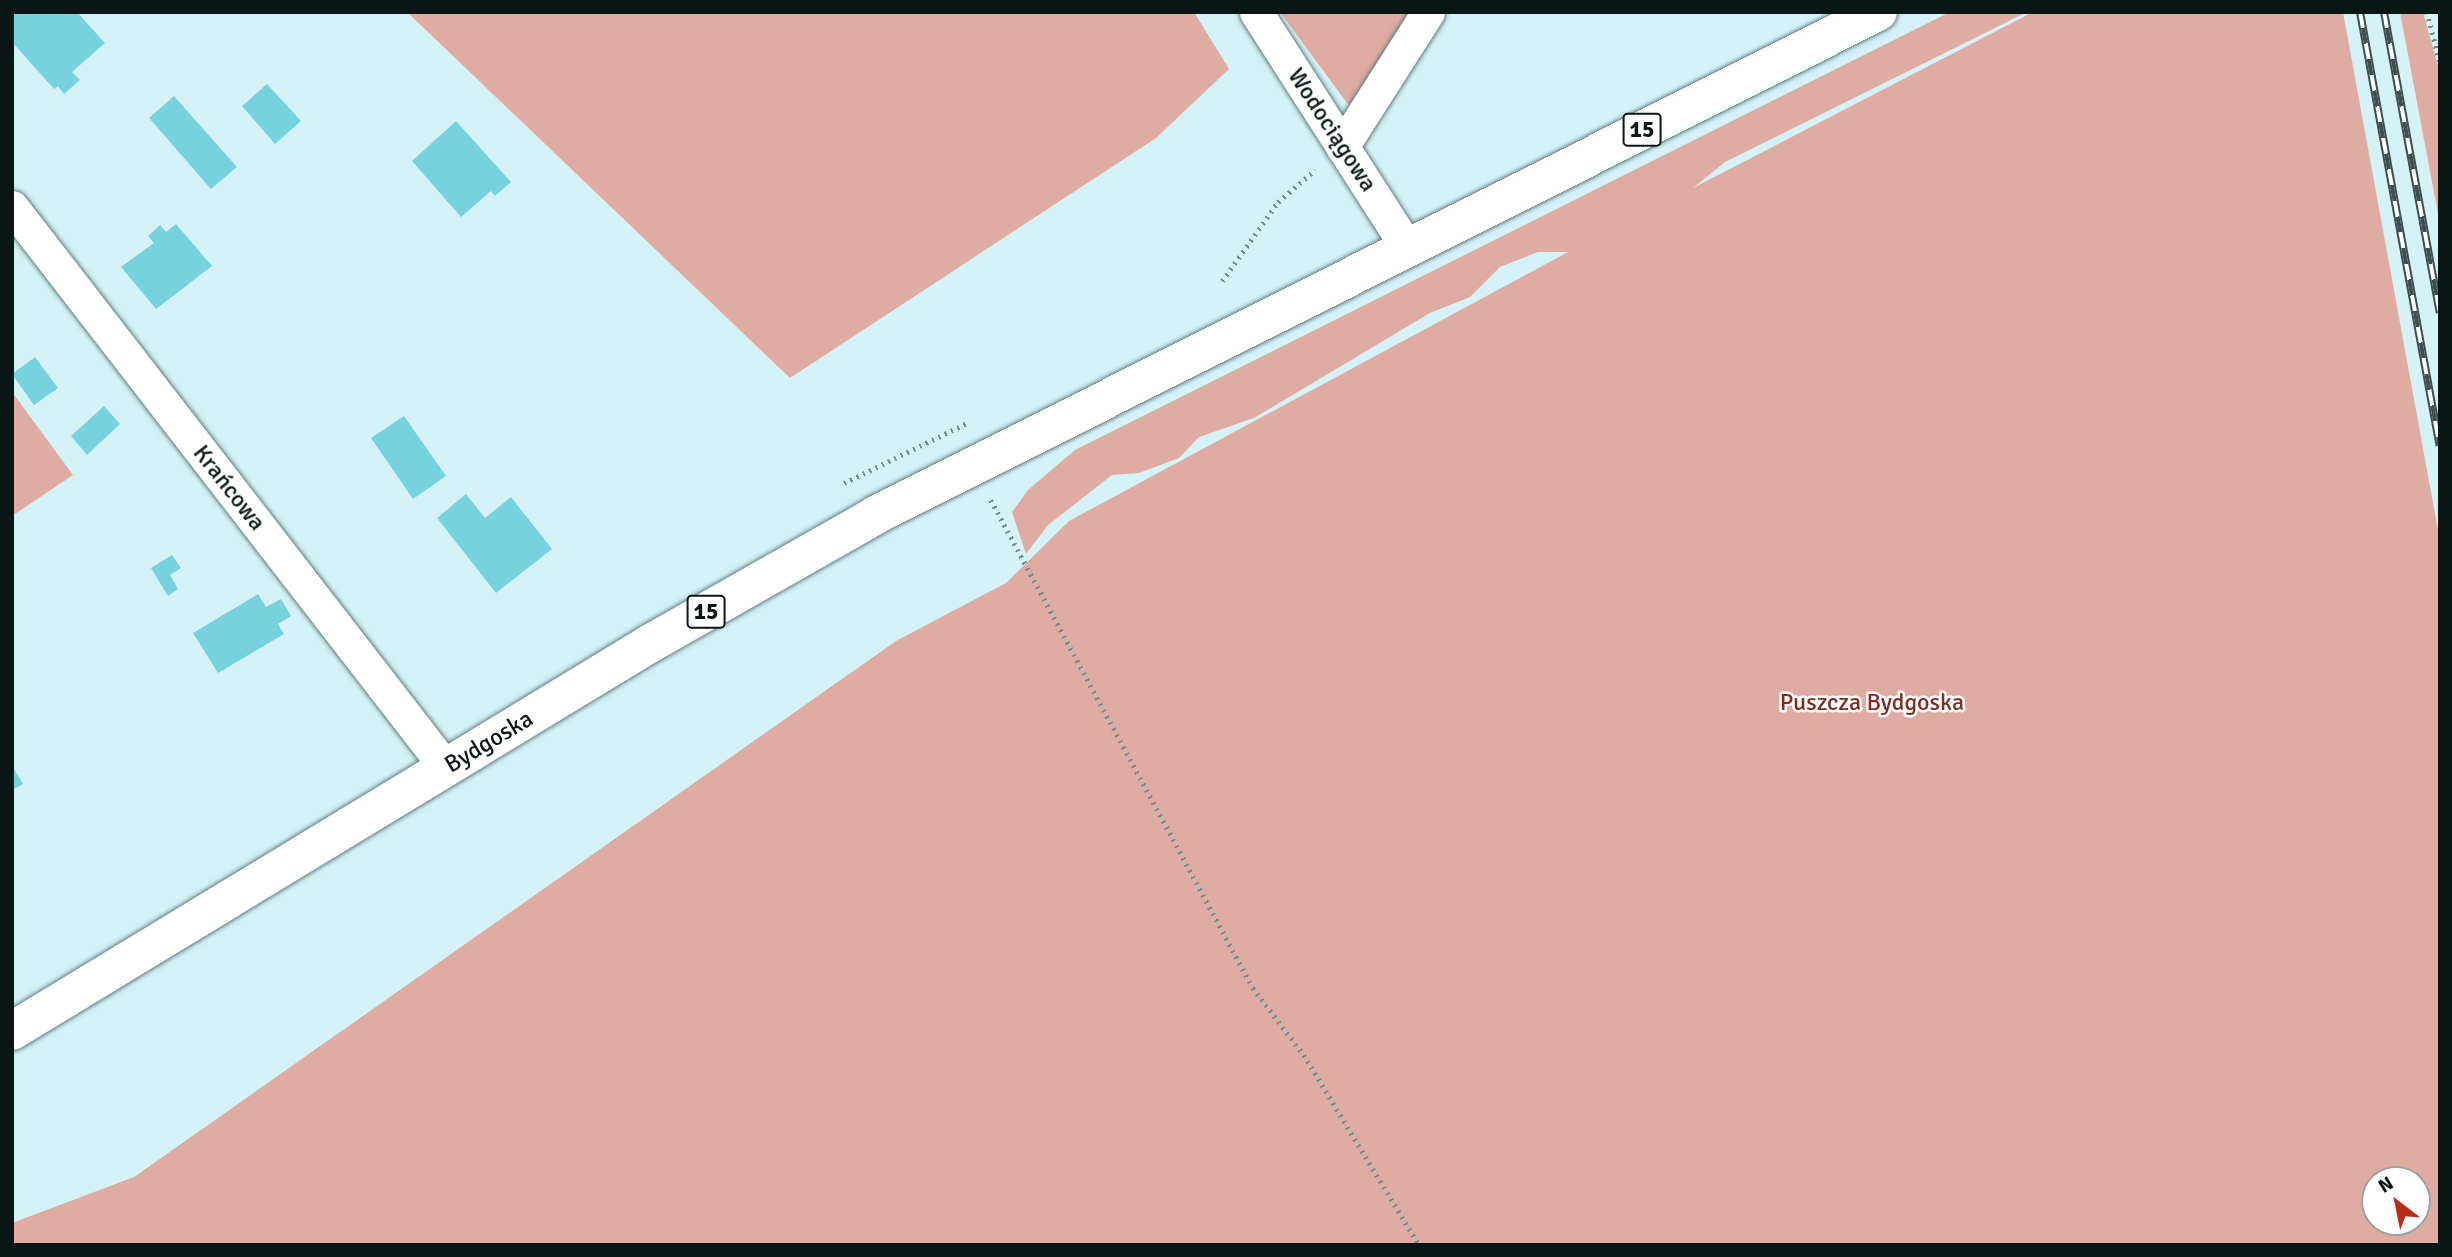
<!DOCTYPE html>
<meta charset="utf-8">
<style>
body{margin:0}
#map{position:relative;width:2452px;height:1257px;overflow:hidden;background:#d5f3f6;font-family:Signika,sans-serif}
div>[style]{position:absolute}
.green>*{inset:0;background:#deaca2}
.building>*{inset:0;background:#76d3de}
.path>*{height:4.5px;margin-top:-2.25px;transform-origin:0;background:repeating-linear-gradient(90deg,#778c8e 0 2px,transparent 0 7px)}
.roads{filter:drop-shadow(0 0 2px #627d80) drop-shadow(0 0 2px #627d80)}
.street>*{height:33px;margin:-16.5px;padding:0 16.5px;transform-origin:16.5px;border-radius:16.5px;background:#fff}
.primary>*{height:38px;margin:-19px;padding:0 19px;transform-origin:19px;border-radius:19px;background:#fff}
.rail>*{height:8px;margin-top:-4px;transform-origin:0;background:repeating-linear-gradient(90deg,#fff 0 16px,#3f4f51 0 32px);box-sizing:border-box;border-block:2px solid #3f4f51}
span{translate:-50% -50%;white-space:nowrap;text-align:center;line-height:1.15;-webkit-text-stroke:5px #fff;paint-order:stroke}
.shield-label span{padding:2px 5px;background:#fff;border:2px solid;border-radius:5px;-webkit-text-stroke-width:0}
.shield-label{font-size:23px;color:#0a1516;font-weight:700}
.street-label{font-size:24px;color:#0a1516}
.park-label{font-size:24px;color:#812c1e}
.frame{position:absolute;inset:0;border:14px solid #0a1516;pointer-events:none}
.north{position:absolute;left:2361px;top:1166px;width:70px;height:70px;box-sizing:border-box;background:#fff;border:2px solid #9da1a2;border-radius:50%;rotate:328deg;font-size:19px;font-weight:700;line-height:28px;text-align:center;color:#0a1516}
.north::after{content:'';display:block;margin:auto;width:24px;height:32px;background:#ba2e18;clip-path:polygon(50% 0,100% 100%,50% 72%,0 100%)}
</style>
<div id="map">
<div class="green">
<i style="clip-path:polygon(407px 12px,1194px 12px,1229px 69px,1156px 138px,790px 378px)"></i>
<i style="clip-path:polygon(1280px 12px,1412px 12px,1350px 107px)"></i>
<i style="clip-path:polygon(evenodd,1950px 12px,2027px 12px,1725px 162px,1693px 188px,2033px 12px,2343px 12px,2440px 541px,2440px 1245px,12px 1245px,12px 1223px,134px 1177px,896px 641px,1006px 583px,1069px 521px,1568px 252px,1538px 252px,1500px 267px,1470px 297px,1430px 313px,1254px 418px,1199px 437px,1179px 458px,1139px 473px,1112px 475px,1048px 525px,1026px 554px,1012px 512px,1028px 490px,1075px 450px,1950px 12px,2417px 1180px,2417px 1222px,2375px 1222px,2375px 1180px,2417px 1180px)"></i>
<i style="clip-path:polygon(2400px 12px,2423px 12px,2440px 73px,2440px 224px)"></i>
<i style="clip-path:polygon(12px 392px,73px 475px,12px 516px)"></i>
</div>
<div class="building">
<i style="clip-path:polygon(12px 12px,77px 12px,105px 43px,72px 72px,80px 80px,64px 94px,58px 86px,54px 89px,12px 42px)"></i>
<i style="clip-path:polygon(267px 84px,301px 121px,275px 144px,242px 106px)"></i>
<i style="clip-path:polygon(174px 96px,237px 167px,211px 189px,149px 118px)"></i>
<i style="clip-path:polygon(456px 121px,511px 182px,495px 196px,491px 191px,461px 217px,412px 161px)"></i>
<i style="clip-path:polygon(176px 224px,212px 266px,156px 309px,121px 267px,154px 243px,148px 236px,160px 225px,166px 232px)"></i>
<i style="clip-path:polygon(35px 357px,58px 388px,34px 405px,12px 374px)"></i>
<i style="clip-path:polygon(104px 406px,120px 424px,87px 455px,71px 436px)"></i>
<i style="clip-path:polygon(404px 416px,446px 476px,413px 499px,371px 438px)"></i>
<i style="clip-path:polygon(466px 494px,485px 518px,511px 497px,552px 549px,496px 593px,437px 518px)"></i>
<i style="clip-path:polygon(172px 555px,181px 568px,170px 575px,178px 589px,168px 596px,151px 568px)"></i>
<i style="clip-path:polygon(258px 594px,266px 607px,281px 599px,291px 616px,278px 624px,284px 634px,218px 673px,193px 633px)"></i>
<i style="clip-path:polygon(12px 766px,23px 784px,12px 790px)"></i>
</div>
<div class="path">
<i style="left:2427px;top:12px;width:52px;rotate:75.4deg"></i>
<i style="left:1222px;top:281px;width:97px;rotate:-54.7deg"></i>
<i style="left:1278px;top:202px;width:49px;rotate:-40.9deg"></i>
<i style="left:844px;top:483px;width:139px;rotate:-26deg"></i>
<i style="left:991px;top:500px;width:554px;rotate:61.77deg"></i>
<i style="left:1253px;top:988px;width:84px;rotate:52.7deg"></i>
<i style="left:1304px;top:1055px;width:222px;rotate:58.8deg"></i>
</div>
<div class="roads">
<div class="street">
<i style="left:1256px;top:12px;width:279px;rotate:57.3deg"></i>
<i style="left:1342px;top:147px;width:160px;rotate:-57.5deg"></i>
<i style="left:12px;top:207px;width:709px;rotate:52.27deg"></i>
</div>
<div class="primary">
<i style="left:12px;top:1031px;width:748px;rotate:-31.27deg"></i>
<i style="left:651px;top:643px;width:259px;rotate:-29.6deg"></i>
<i style="left:876px;top:515px;width:1121px;rotate:-26.66deg"></i>
</div>
</div>
<div class="rail">
<i style="left:2360px;top:12px;width:441px;rotate:79.6deg"></i>
<i style="left:2384px;top:12px;width:306px;rotate:79.5deg"></i>
</div>
<div class="shield-label">
<span style="left:1642px;top:130px">15</span>
<span style="left:706px;top:612px">15</span>
</div>
<div class="street-label">
<span style="left:1332px;top:130px;rotate:57deg">Wodociągowa</span>
<span style="left:229px;top:488px;rotate:52deg">Krańcowa</span>
<span style="left:489px;top:742px;rotate:-31deg">Bydgoska</span>
</div>
<div class="park-label">
<span style="left:1872px;top:703px">Puszcza Bydgoska</span>
</div>
<div class="frame"></div>
<div class="north">N</div>
</div>
